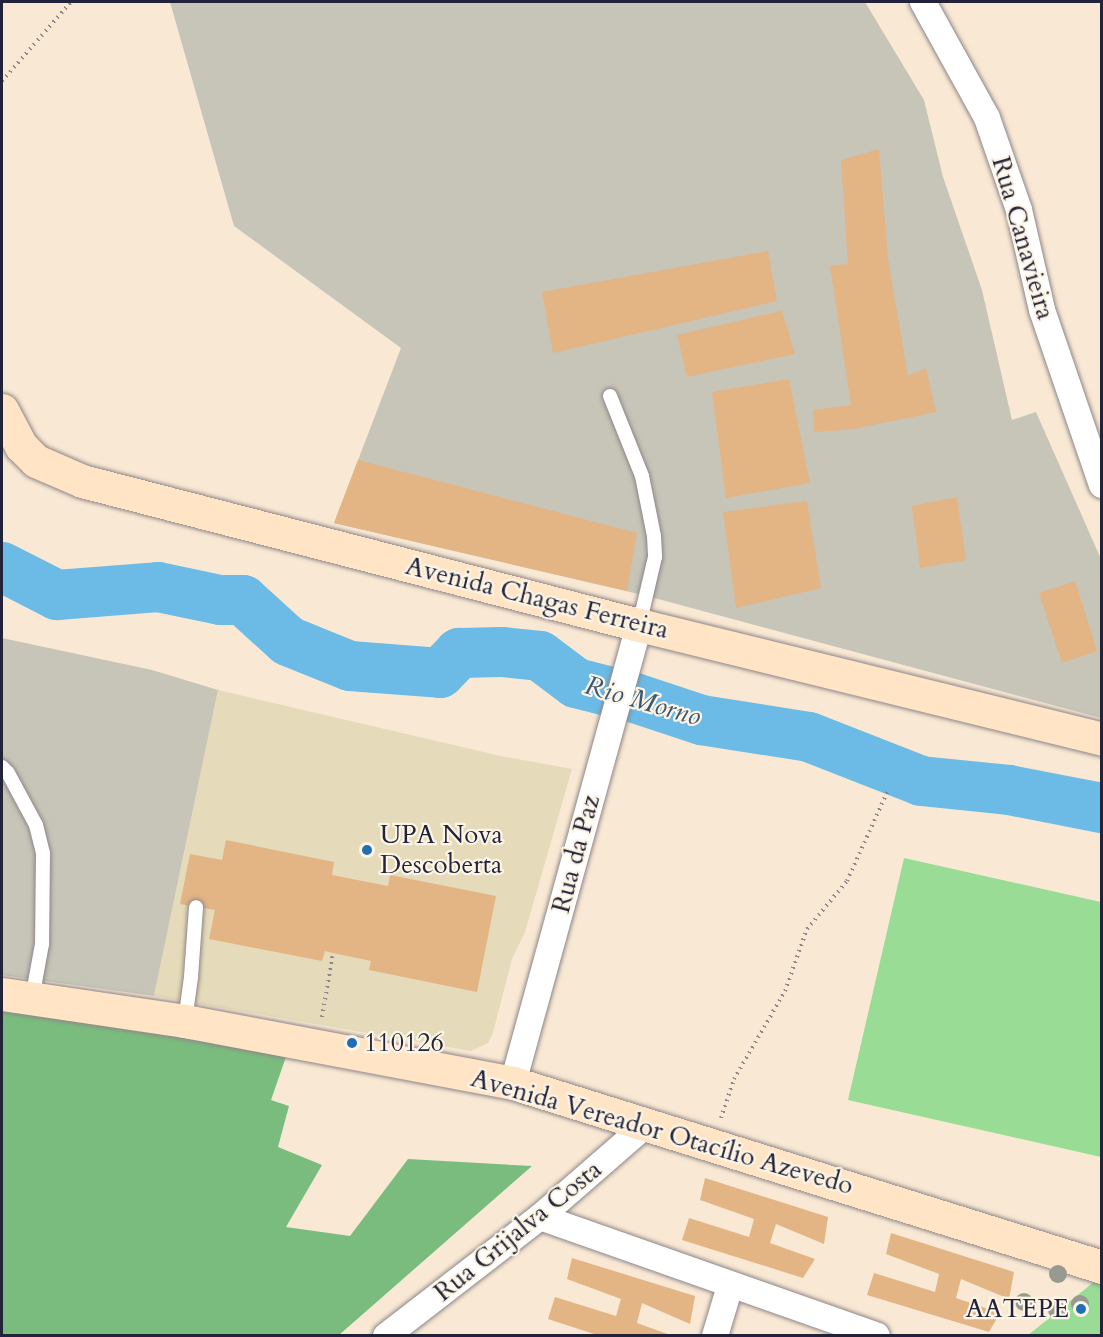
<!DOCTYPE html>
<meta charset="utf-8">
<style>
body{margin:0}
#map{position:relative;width:1103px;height:1337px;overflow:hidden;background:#f9e9d4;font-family:Cardo,serif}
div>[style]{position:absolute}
.built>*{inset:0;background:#e5dbba}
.industrial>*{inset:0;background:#c7c5b8}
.green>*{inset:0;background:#98dc95}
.forest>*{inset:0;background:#7abc7e}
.river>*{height:50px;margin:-25px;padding:0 25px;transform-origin:25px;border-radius:25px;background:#6bbbe6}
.building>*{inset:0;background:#e3b484}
.path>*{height:4px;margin-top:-2px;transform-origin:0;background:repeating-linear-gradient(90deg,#8e8688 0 1.5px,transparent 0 6px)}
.roads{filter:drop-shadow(0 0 2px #8e8688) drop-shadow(0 0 2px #8e8688)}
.lane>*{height:14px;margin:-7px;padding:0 7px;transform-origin:7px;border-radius:7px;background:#fff}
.street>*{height:26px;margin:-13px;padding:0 13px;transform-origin:13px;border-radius:13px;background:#fff}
.secondary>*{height:33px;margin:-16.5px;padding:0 16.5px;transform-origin:16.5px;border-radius:16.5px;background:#ffe4c6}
.trees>*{width:18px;height:18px;margin:-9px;border-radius:50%;background:#969a8f}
.dots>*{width:16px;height:16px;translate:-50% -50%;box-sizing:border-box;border:3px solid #fcf5e5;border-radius:50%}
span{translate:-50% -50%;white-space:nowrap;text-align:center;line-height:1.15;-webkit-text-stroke:4.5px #fcf5e5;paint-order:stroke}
.street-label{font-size:26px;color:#22223b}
.poi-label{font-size:26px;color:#22223b}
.left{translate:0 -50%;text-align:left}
.right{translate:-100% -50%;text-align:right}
.water-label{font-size:27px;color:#3c5877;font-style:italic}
.frame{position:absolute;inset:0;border:3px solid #22223b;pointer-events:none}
</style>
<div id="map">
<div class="built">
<i style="clip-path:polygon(218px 690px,501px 756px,572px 769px,525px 932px,512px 959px,493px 1033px,488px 1043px,471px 1051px,154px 996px)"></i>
</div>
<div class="industrial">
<i style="clip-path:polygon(170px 2px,865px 2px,924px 100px,943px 177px,982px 290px,1012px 420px,1036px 412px,1101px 559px,1101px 718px,647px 596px,334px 523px,401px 348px,234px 226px)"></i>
<i style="clip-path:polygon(2px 638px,152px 670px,218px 690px,154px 996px,2px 975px)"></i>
</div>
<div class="green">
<i style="clip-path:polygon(904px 858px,1101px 902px,1101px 1157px,848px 1100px)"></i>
<i style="clip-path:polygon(1095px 1281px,1101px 1282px,1101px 1335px,1027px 1336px)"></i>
</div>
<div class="forest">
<i style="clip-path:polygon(2px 1006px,287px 1054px,271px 1100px,289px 1106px,278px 1147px,322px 1165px,286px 1227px,350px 1236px,408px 1159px,532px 1166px,339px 1335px,2px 1335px)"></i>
</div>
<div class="river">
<i style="left:2px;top:567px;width:62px;rotate:27deg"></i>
<i style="left:57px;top:595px;width:101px;rotate:-4.5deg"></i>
<i style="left:158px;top:587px;width:63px;rotate:11.8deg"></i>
<i style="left:220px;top:600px;width:23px"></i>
<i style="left:243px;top:600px;width:61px;rotate:42.3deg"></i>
<i style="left:288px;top:641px;width:67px;rotate:22deg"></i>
<i style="left:350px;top:666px;width:90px;rotate:4.4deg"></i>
<i style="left:440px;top:673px;width:28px;rotate:-46deg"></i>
<i style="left:459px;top:653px;width:43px;rotate:-1.3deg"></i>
<i style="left:502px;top:652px;width:38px;rotate:6deg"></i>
<i style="left:540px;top:656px;width:45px;rotate:36.9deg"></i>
<i style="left:576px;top:683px;width:61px;rotate:14.3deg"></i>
<i style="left:635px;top:698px;width:70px;rotate:18.4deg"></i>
<i style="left:701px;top:720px;width:109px;rotate:8.9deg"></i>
<i style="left:809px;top:737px;width:120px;rotate:21.4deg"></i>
<i style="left:921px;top:781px;width:88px;rotate:5.8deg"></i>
<i style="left:1009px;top:790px;width:95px;rotate:11deg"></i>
</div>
<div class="building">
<i style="clip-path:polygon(879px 149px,888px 259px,908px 376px,926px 368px,936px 412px,854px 429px,814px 432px,813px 410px,851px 405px,830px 266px,848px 264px,841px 160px)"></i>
<i style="clip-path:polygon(768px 251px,777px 301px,553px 353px,542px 292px)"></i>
<i style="clip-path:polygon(782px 311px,795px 354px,687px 377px,677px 335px)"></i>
<i style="clip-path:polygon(789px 379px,810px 483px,726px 498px,712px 392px)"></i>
<i style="clip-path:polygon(358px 460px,637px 533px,627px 591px,334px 523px)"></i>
<i style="clip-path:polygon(957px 497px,966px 560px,920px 568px,912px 506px)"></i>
<i style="clip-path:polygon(807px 501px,821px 588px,736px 608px,723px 512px)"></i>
<i style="clip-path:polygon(1075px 581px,1097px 651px,1062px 663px,1039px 593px)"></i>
<i style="clip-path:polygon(226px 840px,334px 862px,332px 875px,388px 886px,390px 875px,496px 896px,477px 992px,369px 970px,371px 961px,333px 953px,325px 951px,322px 961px,209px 939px,215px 910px,180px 904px,190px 854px,222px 860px)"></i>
<i style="clip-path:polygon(705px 1178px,828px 1217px,824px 1244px,776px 1224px,770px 1243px,815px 1259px,803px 1278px,682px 1240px,689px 1218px,749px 1237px,754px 1219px,700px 1200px)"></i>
<i style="clip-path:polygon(891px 1233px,1014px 1272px,1009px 1299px,961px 1279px,956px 1298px,1000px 1313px,989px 1332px,867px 1295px,874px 1273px,935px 1292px,939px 1274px,886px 1254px)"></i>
<i style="clip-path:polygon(572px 1258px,695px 1296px,690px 1324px,642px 1303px,637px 1323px,673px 1336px,600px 1336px,548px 1319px,555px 1297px,616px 1316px,621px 1299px,567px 1279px)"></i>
</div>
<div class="path">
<i style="left:2px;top:81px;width:105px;rotate:-48.9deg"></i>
<i style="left:322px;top:1017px;width:65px;rotate:-80.2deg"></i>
<i style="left:721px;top:1118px;width:41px;rotate:-71.6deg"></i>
<i style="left:734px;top:1079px;width:102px;rotate:-59.9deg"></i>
<i style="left:785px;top:991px;width:66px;rotate:-70.5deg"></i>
<i style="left:807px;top:929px;width:62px;rotate:-50.2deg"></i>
<i style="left:847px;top:881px;width:100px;rotate:-65.7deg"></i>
</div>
<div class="roads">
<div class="lane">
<i style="left:610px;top:396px;width:86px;rotate:68.2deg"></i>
<i style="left:642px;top:476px;width:61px;rotate:78.7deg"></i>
<i style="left:654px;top:536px;width:21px;rotate:87deg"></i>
<i style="left:655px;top:557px;width:70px;rotate:103.2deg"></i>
<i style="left:2px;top:767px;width:8px;rotate:45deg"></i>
<i style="left:8px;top:773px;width:59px;rotate:61.7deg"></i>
<i style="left:36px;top:825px;width:29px;rotate:76deg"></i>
<i style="left:43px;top:853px;width:91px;rotate:90.6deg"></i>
<i style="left:42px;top:944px;width:56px;rotate:100.3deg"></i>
<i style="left:185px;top:1021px;width:44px;rotate:-82.2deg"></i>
<i style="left:191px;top:977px;width:70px;rotate:-85.9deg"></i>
</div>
<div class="street">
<i style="left:923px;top:2px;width:132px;rotate:61.1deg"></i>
<i style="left:987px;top:118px;width:97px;rotate:70.8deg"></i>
<i style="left:1019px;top:210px;width:103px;rotate:77deg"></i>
<i style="left:1042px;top:310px;width:185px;rotate:71.1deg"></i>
<i style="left:513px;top:1083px;width:475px;rotate:-74.6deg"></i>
<i style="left:540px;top:1217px;width:357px;rotate:19.4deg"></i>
<i style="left:386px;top:1336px;width:195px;rotate:-37.7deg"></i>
<i style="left:540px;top:1217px;width:142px;rotate:-41deg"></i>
<i style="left:715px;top:1336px;width:52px;rotate:-73.3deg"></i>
</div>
<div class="secondary">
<i style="left:2px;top:410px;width:41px;rotate:62.2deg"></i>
<i style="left:21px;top:446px;width:21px;rotate:45deg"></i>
<i style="left:36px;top:461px;width:50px;rotate:23.5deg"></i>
<i style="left:82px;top:481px;width:575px;rotate:14.5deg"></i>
<i style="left:639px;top:625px;width:477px;rotate:13.8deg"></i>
<i style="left:2px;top:994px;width:185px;rotate:8.4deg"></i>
<i style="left:185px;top:1021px;width:334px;rotate:10.7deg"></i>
<i style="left:513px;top:1083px;width:617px;rotate:17.35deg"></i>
</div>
</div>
<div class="trees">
<i style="left:1058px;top:1274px"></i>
<i style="left:1024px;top:1302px"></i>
<i style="left:1080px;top:1304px"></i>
<i style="left:1057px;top:1310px"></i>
</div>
<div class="dots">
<i style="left:367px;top:850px;background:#1f6fb2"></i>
<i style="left:352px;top:1043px;background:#1f6fb2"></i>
<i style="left:1081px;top:1309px;background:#1f6fb2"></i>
</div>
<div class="street-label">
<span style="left:1023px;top:238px;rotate:74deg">Rua Canavieira</span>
<span style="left:537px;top:598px;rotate:14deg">Avenida Chagas Ferreira</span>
<span style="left:576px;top:854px;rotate:-75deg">Rua da Paz</span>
<span style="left:662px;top:1132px;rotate:16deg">Avenida Vereador Otacílio Azevedo</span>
<span style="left:518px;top:1231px;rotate:-39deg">Rua Grijalva Costa</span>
</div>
<div class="poi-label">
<span class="left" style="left:380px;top:850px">UPA Nova<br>Descoberta</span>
<span class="left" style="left:364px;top:1043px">110126</span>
<span class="right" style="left:1069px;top:1309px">AATEPE</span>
</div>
<div class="water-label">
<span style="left:643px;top:701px;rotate:16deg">Rio Morno</span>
</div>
<div class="frame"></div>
</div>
